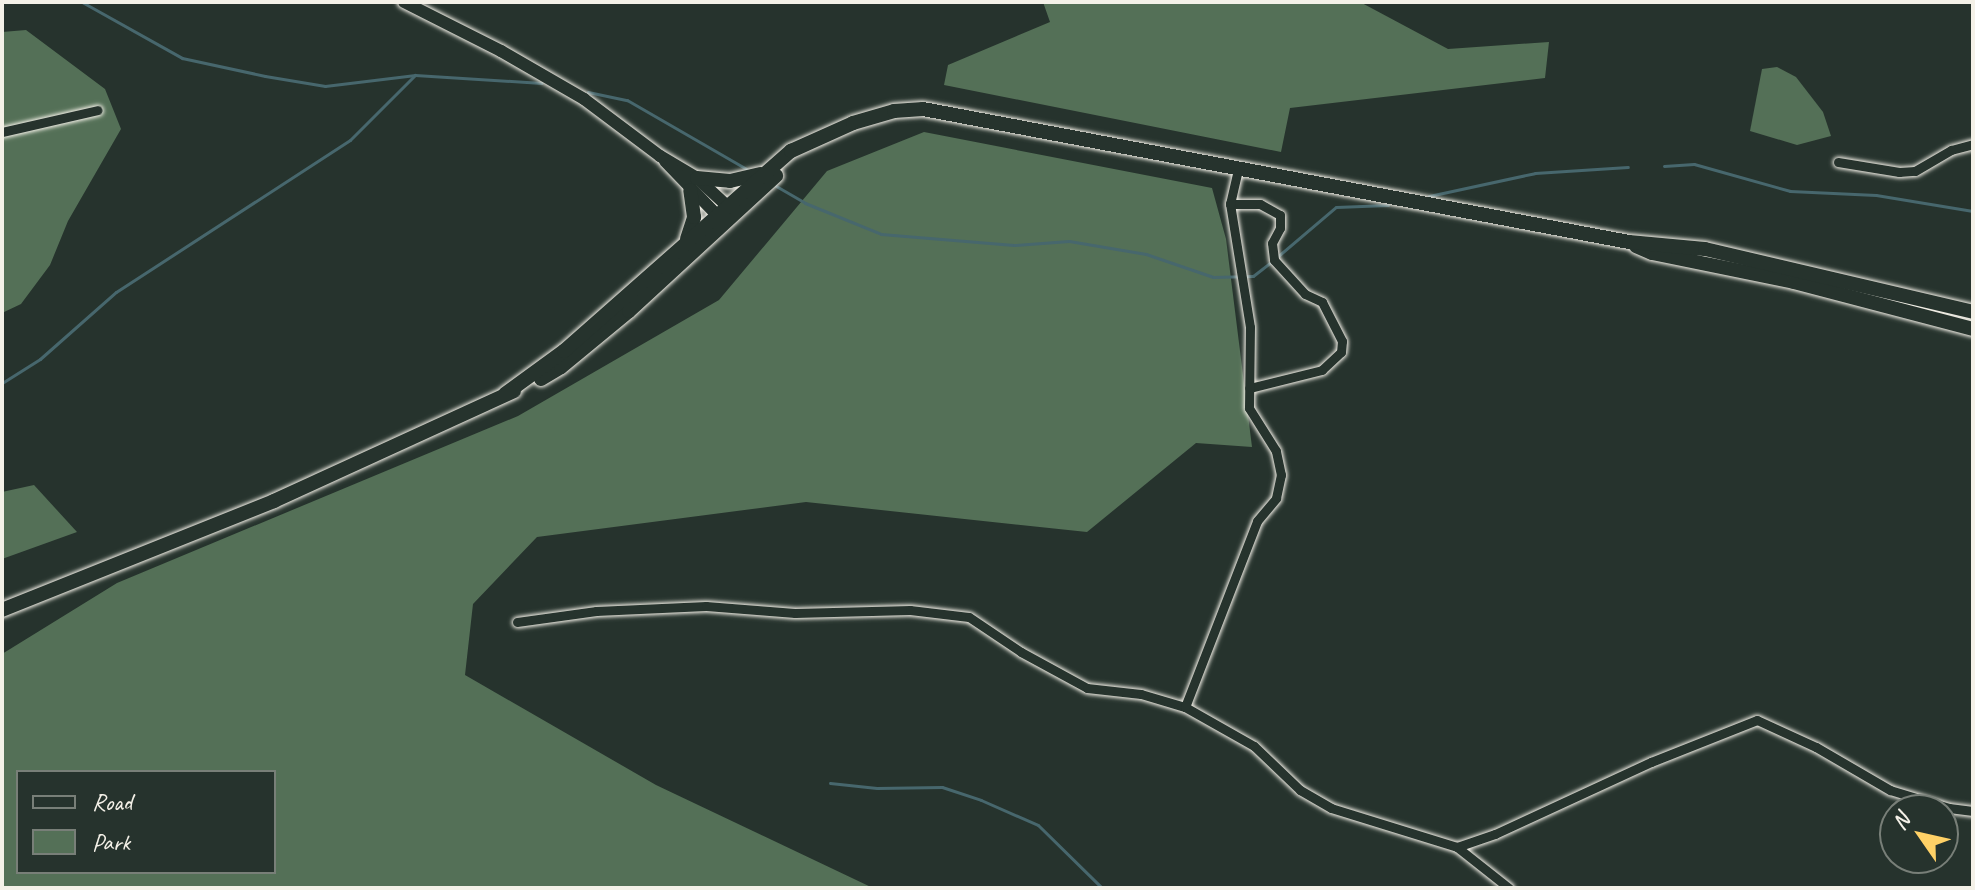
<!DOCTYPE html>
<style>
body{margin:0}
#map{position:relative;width:1975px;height:890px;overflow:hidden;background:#26332d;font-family:Caveat,sans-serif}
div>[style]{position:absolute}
.green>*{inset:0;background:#547057}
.stream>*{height:3px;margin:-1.5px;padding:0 1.5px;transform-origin:1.5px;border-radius:1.5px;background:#47676d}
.roads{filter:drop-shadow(0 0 2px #f4f1e8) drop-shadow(0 0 2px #f4f1e8)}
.minor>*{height:9px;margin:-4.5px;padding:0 4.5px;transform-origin:4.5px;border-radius:4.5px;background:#26332d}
.secondary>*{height:12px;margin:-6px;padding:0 6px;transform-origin:6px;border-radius:6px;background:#26332d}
.primary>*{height:14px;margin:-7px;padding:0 7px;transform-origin:7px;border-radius:7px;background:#26332d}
span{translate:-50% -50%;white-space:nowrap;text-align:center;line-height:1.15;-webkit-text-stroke:6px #26332d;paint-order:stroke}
.frame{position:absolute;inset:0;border:4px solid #f4f1e8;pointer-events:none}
.legend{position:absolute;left:16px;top:770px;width:260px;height:104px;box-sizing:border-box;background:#26332d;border:2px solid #787f78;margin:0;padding:10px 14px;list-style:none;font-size:24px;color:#f4f1e8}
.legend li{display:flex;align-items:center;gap:16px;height:40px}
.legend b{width:40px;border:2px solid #787f78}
.north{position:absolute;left:1879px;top:794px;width:80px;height:80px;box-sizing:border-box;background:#26332d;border:2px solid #787f78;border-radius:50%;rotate:304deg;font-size:22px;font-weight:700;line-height:32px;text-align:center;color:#f4f1e8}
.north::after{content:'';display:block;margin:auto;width:28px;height:36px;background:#ffd166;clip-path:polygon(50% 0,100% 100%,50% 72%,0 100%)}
</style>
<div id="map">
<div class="green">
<i style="clip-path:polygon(1043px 2px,1360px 2px,1448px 49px,1549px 42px,1545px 78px,1290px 108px,1281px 152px,944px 85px,948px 65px,1050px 22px)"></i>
<i style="clip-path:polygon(26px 30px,105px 89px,121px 129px,68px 221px,50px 265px,21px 304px,2px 313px,2px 32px)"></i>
<i style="clip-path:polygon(1777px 67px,1796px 77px,1823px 112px,1831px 136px,1797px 145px,1750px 131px,1762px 69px)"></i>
<i style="clip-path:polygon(evenodd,924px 132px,1212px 188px,1226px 239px,1252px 447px,1196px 443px,1087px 532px,806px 502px,537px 537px,473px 604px,465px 675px,656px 785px,873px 888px,2px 888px,2px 654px,117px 583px,518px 416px,719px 300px,827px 171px,924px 132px,18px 772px,274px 772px,274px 872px,18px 872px,18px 772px)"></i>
<i style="clip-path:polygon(34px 485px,77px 532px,2px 559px,2px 492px)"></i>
</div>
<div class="stream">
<i style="left:82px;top:2px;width:115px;rotate:29.2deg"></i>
<i style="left:182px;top:58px;width:85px;rotate:12.2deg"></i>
<i style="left:265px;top:76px;width:61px;rotate:9.5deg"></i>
<i style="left:325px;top:86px;width:91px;rotate:-7deg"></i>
<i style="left:415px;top:75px;width:127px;rotate:3.6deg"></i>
<i style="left:588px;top:92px;width:40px;rotate:12deg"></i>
<i style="left:627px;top:100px;width:140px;rotate:30deg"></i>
<i style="left:1664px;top:166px;width:30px;rotate:-4deg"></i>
<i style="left:1694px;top:164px;width:100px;rotate:15.7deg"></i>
<i style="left:1790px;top:191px;width:86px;rotate:2.7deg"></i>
<i style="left:1876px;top:195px;width:98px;rotate:9.4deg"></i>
<i style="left:776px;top:186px;width:34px;rotate:30deg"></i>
<i style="left:805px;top:203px;width:82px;rotate:22.2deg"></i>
<i style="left:881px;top:234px;width:133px;rotate:4.7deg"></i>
<i style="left:1014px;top:245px;width:55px;rotate:-4.2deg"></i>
<i style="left:1069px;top:241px;width:78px;rotate:9.6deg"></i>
<i style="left:1146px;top:254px;width:71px;rotate:18.9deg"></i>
<i style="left:1213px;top:277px;width:40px;rotate:-1.4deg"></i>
<i style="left:1253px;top:276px;width:23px;rotate:-38deg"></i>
<i style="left:1429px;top:196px;width:108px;rotate:-12.2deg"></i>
<i style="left:1535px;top:173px;width:93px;rotate:-3.7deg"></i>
<i style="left:1277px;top:257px;width:77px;rotate:-40.3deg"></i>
<i style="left:1336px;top:207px;width:52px;rotate:-2.2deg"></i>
<i style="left:2px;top:383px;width:45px;rotate:-32.3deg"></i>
<i style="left:40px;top:359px;width:101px;rotate:-41.4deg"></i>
<i style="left:116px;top:292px;width:279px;rotate:-33deg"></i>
<i style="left:350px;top:140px;width:92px;rotate:-45deg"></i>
<i style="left:830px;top:783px;width:47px;rotate:6.1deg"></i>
<i style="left:877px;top:788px;width:65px;rotate:-0.9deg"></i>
<i style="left:942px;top:787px;width:41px;rotate:18.4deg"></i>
<i style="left:981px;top:800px;width:62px;rotate:23.7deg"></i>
<i style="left:1038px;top:825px;width:90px;rotate:44.5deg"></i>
</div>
<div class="roads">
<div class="minor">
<i style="left:2px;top:132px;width:98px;rotate:-12.9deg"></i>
<i style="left:1838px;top:162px;width:62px;rotate:9.3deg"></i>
<i style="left:1899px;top:172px;width:16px;rotate:-4deg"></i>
<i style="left:1915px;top:171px;width:42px;rotate:-30.3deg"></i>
<i style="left:1951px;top:150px;width:23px;rotate:-15deg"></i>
<i style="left:1230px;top:204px;width:30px"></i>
<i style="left:1260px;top:204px;width:23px;rotate:29deg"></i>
<i style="left:1280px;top:215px;width:13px;rotate:90deg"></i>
<i style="left:1280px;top:228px;width:17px;rotate:118deg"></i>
<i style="left:1272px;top:243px;width:17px;rotate:83deg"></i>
<i style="left:1274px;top:260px;width:46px;rotate:47.6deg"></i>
<i style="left:1305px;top:294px;width:19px;rotate:25deg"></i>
<i style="left:1322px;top:302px;width:44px;rotate:62.9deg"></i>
<i style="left:1342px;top:341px;width:11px;rotate:95deg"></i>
<i style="left:1341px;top:352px;width:26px;rotate:137deg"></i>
<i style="left:1322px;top:370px;width:75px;rotate:166.1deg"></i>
<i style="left:517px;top:622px;width:80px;rotate:-7.9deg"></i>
<i style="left:596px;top:611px;width:110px;rotate:-2.6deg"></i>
<i style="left:706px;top:606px;width:89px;rotate:4.5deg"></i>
<i style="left:795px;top:613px;width:115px;rotate:-1.5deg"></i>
<i style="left:910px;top:610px;width:59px;rotate:6.8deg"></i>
<i style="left:969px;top:617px;width:63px;rotate:33.9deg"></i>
<i style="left:1021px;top:652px;width:75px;rotate:28.6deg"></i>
<i style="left:1087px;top:688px;width:54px;rotate:6.3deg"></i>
<i style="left:1141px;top:694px;width:46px;rotate:16.5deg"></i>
<i style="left:1185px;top:707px;width:79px;rotate:29.5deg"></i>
<i style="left:1254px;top:746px;width:64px;rotate:43.7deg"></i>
<i style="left:1300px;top:790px;width:36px;rotate:30deg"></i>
<i style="left:1331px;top:808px;width:132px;rotate:17.2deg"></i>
<i style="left:1457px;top:847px;width:40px;rotate:-18.9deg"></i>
<i style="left:1495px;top:834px;width:172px;rotate:-24.8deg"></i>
<i style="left:1651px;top:762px;width:114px;rotate:-21.6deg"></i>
<i style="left:1757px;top:720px;width:65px;rotate:24.6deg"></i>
<i style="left:1816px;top:747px;width:86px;rotate:30.2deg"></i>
<i style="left:1890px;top:790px;width:62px;rotate:17deg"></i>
<i style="left:1949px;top:808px;width:24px;rotate:7deg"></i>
<i style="left:1185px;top:707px;width:199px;rotate:-68.8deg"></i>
<i style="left:1257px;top:521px;width:30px;rotate:-50deg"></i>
<i style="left:1276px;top:498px;width:24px;rotate:-78deg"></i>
<i style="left:1281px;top:475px;width:25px;rotate:-102deg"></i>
<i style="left:1276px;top:451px;width:51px;rotate:-122.1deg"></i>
<i style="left:1249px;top:408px;width:81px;rotate:-89.3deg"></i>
<i style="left:1250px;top:327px;width:125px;rotate:-99.2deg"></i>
<i style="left:1230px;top:204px;width:37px;rotate:-77deg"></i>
<i style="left:1457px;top:847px;width:66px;rotate:38.3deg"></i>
</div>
<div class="secondary">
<i style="left:404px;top:2px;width:109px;rotate:26.8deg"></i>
<i style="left:501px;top:51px;width:96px;rotate:30deg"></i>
<i style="left:584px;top:99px;width:95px;rotate:36.9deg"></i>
<i style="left:660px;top:156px;width:43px;rotate:30.7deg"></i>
<i style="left:697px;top:178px;width:41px;rotate:43deg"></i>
<i style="left:665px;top:161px;width:75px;rotate:46.1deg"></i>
</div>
<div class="primary">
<i style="left:697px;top:178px;width:33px;rotate:5deg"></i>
<i style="left:730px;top:181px;width:31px;rotate:-13deg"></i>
<i style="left:687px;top:239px;width:23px;rotate:-72deg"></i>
<i style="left:694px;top:217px;width:27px;rotate:-98deg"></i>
<i style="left:1636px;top:246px;width:17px;rotate:24deg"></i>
<i style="left:1652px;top:253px;width:145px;rotate:11.5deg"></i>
<i style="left:1794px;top:282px;width:185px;rotate:14.7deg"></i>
<i style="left:541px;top:379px;width:23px;rotate:-31deg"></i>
<i style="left:561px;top:367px;width:88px;rotate:-39.5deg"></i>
<i style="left:629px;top:311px;width:200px;rotate:-42.6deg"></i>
<i style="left:505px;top:394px;width:73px;rotate:-36.1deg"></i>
<i style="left:564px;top:351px;width:303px;rotate:-41.4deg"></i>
<i style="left:791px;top:151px;width:68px;rotate:-24.3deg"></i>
<i style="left:853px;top:123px;width:43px;rotate:-16.3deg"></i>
<i style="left:894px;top:111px;width:29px;rotate:-4deg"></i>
<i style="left:923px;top:109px;width:718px;rotate:10.67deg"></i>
<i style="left:1629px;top:242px;width:76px;rotate:5.3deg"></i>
<i style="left:1705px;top:249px;width:275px;rotate:13.2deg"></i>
<i style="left:2px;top:610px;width:293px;rotate:-21.8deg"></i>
<i style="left:274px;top:501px;width:264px;rotate:-24.6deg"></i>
</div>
</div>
<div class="frame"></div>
<ul class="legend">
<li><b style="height:10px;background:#26332d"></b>Road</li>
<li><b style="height:22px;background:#547057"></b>Park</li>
</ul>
<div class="north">N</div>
</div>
